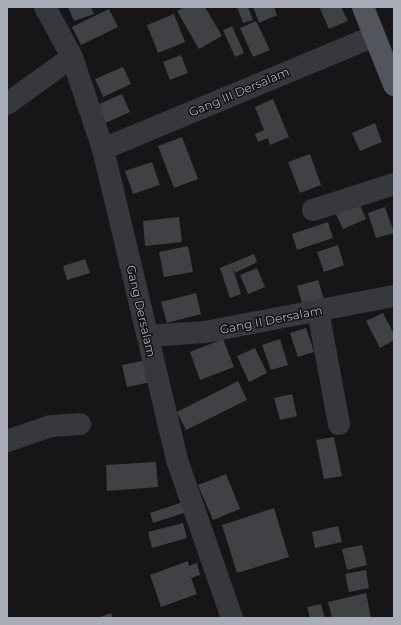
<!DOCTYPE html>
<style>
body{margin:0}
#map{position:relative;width:401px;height:625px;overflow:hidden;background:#161618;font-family:Montserrat,sans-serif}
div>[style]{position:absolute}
.building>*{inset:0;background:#404145}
.minor>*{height:22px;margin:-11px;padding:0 11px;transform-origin:11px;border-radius:11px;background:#37383d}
.primary>*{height:22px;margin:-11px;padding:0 11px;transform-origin:11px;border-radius:11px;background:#53555c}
span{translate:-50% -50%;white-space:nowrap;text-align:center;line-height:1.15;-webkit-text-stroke:3px #111113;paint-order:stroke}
.street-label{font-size:12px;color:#a8adb8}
.frame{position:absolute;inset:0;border:8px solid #a8adb8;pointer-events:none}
</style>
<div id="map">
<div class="building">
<i style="clip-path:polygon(68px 7px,91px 7px,94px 14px,74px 21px)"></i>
<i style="clip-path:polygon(184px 7px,205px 7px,222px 36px,199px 49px,177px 11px)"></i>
<i style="clip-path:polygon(237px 7px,248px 7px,253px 20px,243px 23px)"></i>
<i style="clip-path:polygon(253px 7px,274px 7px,277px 15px,259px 23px)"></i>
<i style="clip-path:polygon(324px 7px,341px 7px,348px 21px,329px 29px,320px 9px)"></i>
<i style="clip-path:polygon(109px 9px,118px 27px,81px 45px,72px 27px)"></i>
<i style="clip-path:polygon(174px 14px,185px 42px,158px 53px,147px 25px)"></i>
<i style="clip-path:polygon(256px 21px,270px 50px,253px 57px,240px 28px)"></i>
<i style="clip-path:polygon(232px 26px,244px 53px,235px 57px,223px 30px)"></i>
<i style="clip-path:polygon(181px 55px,188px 73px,170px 80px,163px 62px)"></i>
<i style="clip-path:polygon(123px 67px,131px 84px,103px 97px,95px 79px)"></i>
<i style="clip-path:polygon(122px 94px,130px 112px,105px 123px,97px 105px)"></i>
<i style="clip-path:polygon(273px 99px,289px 137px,270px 145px,268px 138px,258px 142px,255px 134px,264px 130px,255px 107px)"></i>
<i style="clip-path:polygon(375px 123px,382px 142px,360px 151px,352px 133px)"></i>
<i style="clip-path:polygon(182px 137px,198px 179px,174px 188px,158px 146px)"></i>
<i style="clip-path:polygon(310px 154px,321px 185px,300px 193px,288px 162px)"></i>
<i style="clip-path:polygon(152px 162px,160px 185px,133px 194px,125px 171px)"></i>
<i style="clip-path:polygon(357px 198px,366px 219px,343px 229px,333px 208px)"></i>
<i style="clip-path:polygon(385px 207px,394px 233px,376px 238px,368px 213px)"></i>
<i style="clip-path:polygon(179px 217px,182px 242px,145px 246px,143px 221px)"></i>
<i style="clip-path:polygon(328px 222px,333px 238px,297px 250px,292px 234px)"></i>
<i style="clip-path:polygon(338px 245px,344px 265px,324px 272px,317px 252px)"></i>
<i style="clip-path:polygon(188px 246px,193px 272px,164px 277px,159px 252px)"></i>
<i style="clip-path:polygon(254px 254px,257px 262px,235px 273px,232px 266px,241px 294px,230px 298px,220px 268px)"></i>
<i style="clip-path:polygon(85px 259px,90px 273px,67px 280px,63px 266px)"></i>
<i style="clip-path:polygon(257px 268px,265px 287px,248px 294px,240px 275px)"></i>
<i style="clip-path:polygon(318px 280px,326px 306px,305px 312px,297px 286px)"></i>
<i style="clip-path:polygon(196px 293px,201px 314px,167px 323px,161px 302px)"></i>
<i style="clip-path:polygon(383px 313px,394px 334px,394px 340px,380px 348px,366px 321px)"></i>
<i style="clip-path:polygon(306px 328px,314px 352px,298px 357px,290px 333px)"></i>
<i style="clip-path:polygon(223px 339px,234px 367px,200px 380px,190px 352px)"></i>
<i style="clip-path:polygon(280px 339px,288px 365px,271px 370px,262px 345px)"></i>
<i style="clip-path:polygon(255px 348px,267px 373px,249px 382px,237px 356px)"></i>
<i style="clip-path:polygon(147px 360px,151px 382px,127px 387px,122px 365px)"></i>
<i style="clip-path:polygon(238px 381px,247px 400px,186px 430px,177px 412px)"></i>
<i style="clip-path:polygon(292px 394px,297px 416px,280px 420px,274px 398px)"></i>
<i style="clip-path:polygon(334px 437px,342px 476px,324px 479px,316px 440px)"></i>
<i style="clip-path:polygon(156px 462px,158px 487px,107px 491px,106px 465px)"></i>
<i style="clip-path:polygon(226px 474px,240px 509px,213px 520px,198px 485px)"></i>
<i style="clip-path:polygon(183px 502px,187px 512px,153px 523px,150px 513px)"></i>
<i style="clip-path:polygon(274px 508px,289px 557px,237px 573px,222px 525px)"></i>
<i style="clip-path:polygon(183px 523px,187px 538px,152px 548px,148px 532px)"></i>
<i style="clip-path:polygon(338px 526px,342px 542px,315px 548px,312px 532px)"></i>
<i style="clip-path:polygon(362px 545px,367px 565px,347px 570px,342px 549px)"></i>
<i style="clip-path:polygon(188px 561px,189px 566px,197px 563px,200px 575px,191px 578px,197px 594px,161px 607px,150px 575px)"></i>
<i style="clip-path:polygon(366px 570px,369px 588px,349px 592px,345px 574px)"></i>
<i style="clip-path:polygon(366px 593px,371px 618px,332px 618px,328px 602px)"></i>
<i style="clip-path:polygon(321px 604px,325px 618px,310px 618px,307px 607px)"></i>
<i style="clip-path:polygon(111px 613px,113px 618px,97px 618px)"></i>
</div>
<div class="minor">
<i style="left:45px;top:7px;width:57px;rotate:61.6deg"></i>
<i style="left:72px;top:57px;width:97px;rotate:71.4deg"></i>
<i style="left:103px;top:149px;width:320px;rotate:76.6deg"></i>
<i style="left:177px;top:460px;width:167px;rotate:70.8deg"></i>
<i style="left:7px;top:104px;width:80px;rotate:-35.9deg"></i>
<i style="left:103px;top:149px;width:294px;rotate:-22.6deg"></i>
<i style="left:313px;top:210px;width:85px;rotate:-17.8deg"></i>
<i style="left:318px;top:311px;width:115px;rotate:79.5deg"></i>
<i style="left:148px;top:336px;width:57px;rotate:-4deg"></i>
<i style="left:205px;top:332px;width:192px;rotate:-10.8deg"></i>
<i style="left:7px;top:441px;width:46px;rotate:-18.8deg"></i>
<i style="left:51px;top:426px;width:29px;rotate:-4deg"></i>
</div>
<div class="primary">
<i style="left:363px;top:7px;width:84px;rotate:68.3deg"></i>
</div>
<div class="street-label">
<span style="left:239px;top:92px;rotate:-23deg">Gang III Dersalam</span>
<span style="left:141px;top:311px;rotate:77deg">Gang Dersalam</span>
<span style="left:271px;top:320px;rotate:-11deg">Gang II Dersalam</span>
</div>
<div class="frame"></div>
</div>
